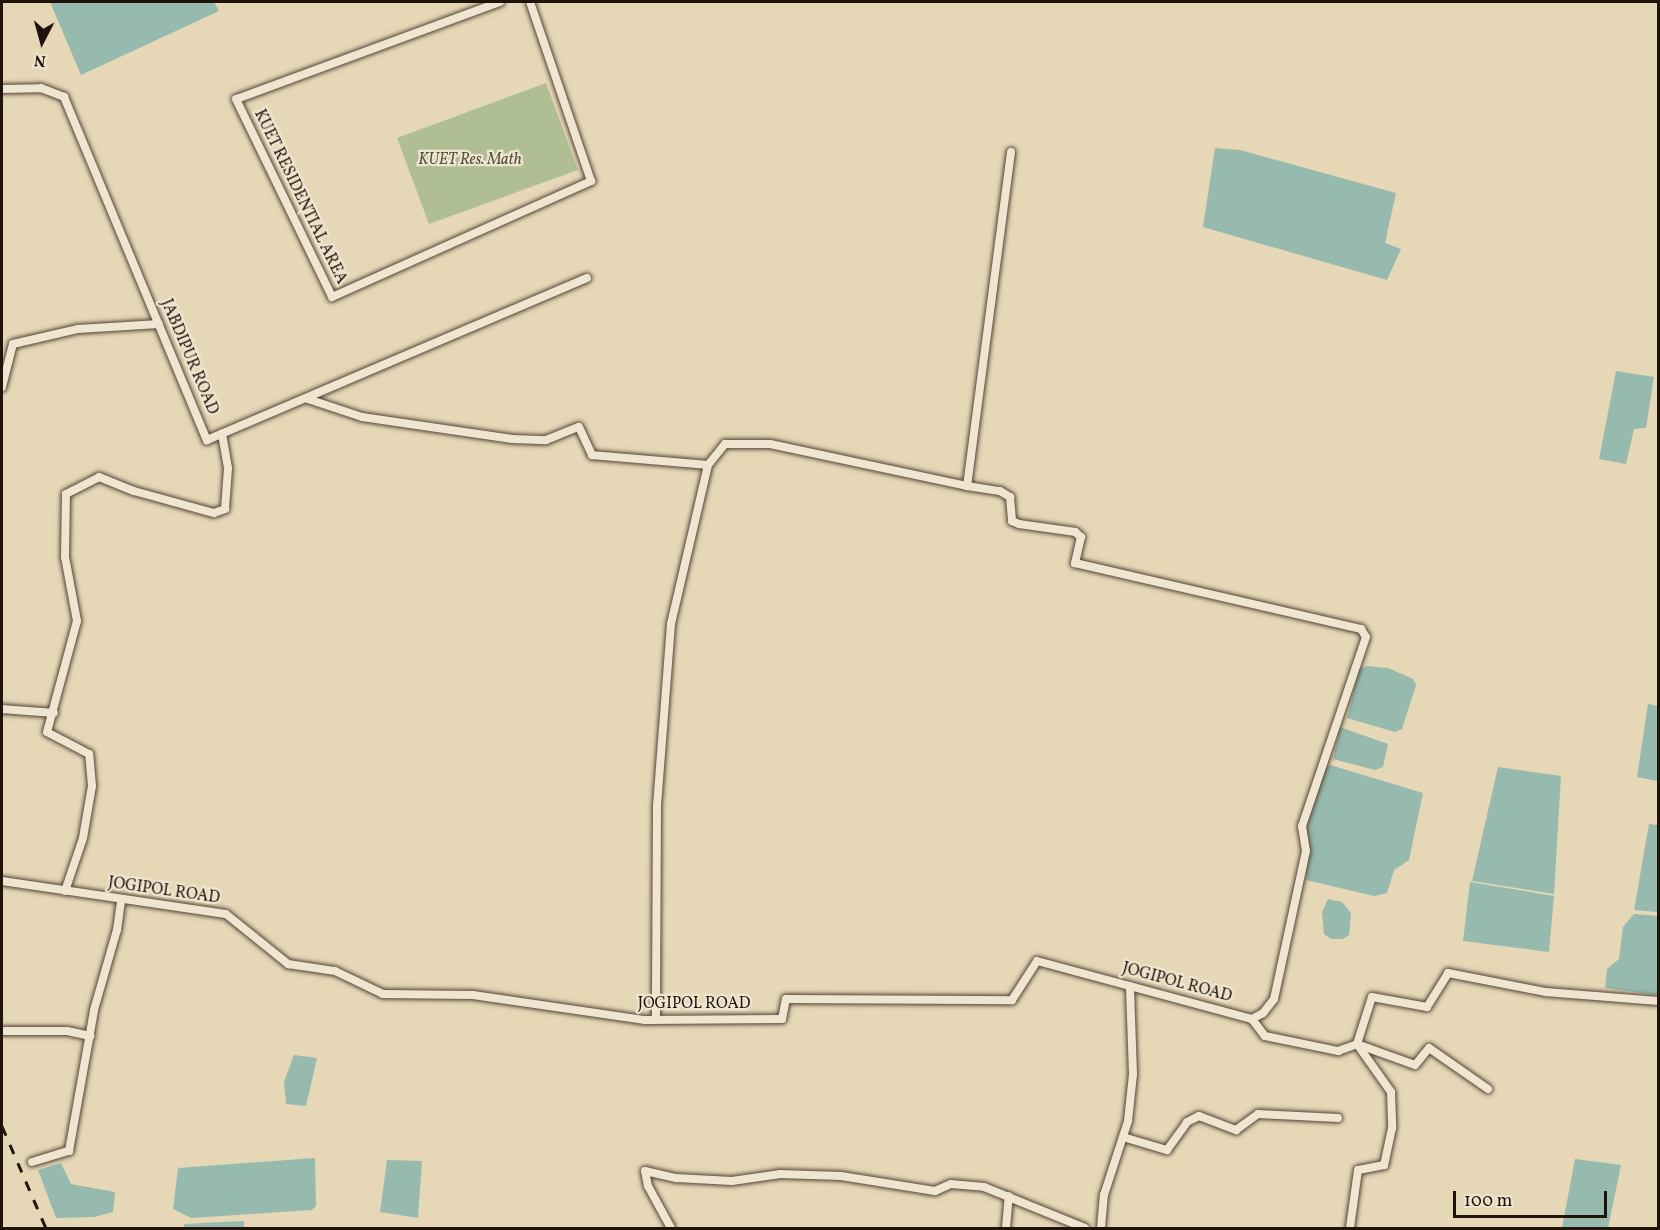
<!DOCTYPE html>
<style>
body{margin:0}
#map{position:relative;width:1660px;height:1230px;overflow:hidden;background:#e6d7b7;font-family:Vollkorn,serif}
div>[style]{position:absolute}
.green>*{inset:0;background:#b0bf93}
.water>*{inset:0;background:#96baae}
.roads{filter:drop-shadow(0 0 2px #524535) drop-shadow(0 0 2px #524535)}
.street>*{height:8px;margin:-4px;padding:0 4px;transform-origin:4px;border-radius:4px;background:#efe5d0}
.rail>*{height:3px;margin-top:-1.5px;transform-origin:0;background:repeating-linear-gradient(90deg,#20140a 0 10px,transparent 0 20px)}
span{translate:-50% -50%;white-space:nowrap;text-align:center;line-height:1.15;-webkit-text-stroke:4.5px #efe5d0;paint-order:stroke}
.park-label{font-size:16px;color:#52503a;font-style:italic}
.street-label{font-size:16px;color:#20140a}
.frame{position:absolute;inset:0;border:3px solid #20140a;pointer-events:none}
.north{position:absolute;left:12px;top:12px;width:60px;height:60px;-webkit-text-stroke:4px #efe5d0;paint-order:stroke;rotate:186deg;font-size:16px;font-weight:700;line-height:24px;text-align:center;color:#20140a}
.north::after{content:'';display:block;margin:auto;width:21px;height:27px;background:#20140a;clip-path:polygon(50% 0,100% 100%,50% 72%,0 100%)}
.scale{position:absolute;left:1453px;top:1191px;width:154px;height:27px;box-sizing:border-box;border:3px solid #20140a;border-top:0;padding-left:8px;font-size:18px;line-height:21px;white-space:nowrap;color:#20140a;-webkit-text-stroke:4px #efe5d0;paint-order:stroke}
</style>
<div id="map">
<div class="green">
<i style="clip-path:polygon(546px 83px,578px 170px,429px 224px,397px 138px)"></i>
</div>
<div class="water">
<i style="clip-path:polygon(50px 2px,214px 2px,219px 11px,81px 75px)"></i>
<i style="clip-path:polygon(1215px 148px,1240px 150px,1396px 193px,1385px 243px,1401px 249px,1387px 280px,1203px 227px)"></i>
<i style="clip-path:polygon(1616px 371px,1654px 377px,1646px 428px,1634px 429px,1626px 464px,1599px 459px)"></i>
<i style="clip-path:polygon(1367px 666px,1388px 668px,1413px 679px,1416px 685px,1402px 729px,1395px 732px,1347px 718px,1359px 669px)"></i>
<i style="clip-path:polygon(1648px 704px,1658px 706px,1658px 781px,1637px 777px)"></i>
<i style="clip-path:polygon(1340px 727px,1388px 744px,1383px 767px,1375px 770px,1333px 759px)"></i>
<i style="clip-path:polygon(1330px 765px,1423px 793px,1409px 860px,1394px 870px,1387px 893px,1374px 896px,1306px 880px,1309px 848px,1306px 823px,1325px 768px)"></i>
<i style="clip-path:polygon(1498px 767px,1561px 776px,1554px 894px,1472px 881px)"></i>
<i style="clip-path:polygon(1649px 824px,1658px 825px,1658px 912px,1634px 910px)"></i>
<i style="clip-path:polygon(1470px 882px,1554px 896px,1549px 952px,1463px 941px)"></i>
<i style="clip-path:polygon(1328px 899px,1342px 902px,1351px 913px,1349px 935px,1343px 939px,1331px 939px,1324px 934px,1322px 912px)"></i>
<i style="clip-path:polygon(1634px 914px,1658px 916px,1658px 995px,1605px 988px,1607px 969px,1619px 959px,1623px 927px)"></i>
<i style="clip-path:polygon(294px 1055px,317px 1058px,306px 1106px,286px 1104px,284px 1082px)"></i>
<i style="clip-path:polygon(315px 1158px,316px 1206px,312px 1210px,191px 1218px,173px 1209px,178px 1168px)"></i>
<i style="clip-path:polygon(1575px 1159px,1621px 1165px,1608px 1228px,1562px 1228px)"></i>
<i style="clip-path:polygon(387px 1160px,422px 1161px,418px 1218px,380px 1212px)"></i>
<i style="clip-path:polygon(61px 1163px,71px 1184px,115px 1192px,113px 1212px,94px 1217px,56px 1218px,38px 1170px)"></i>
<i style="clip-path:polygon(244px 1221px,244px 1228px,184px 1228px,184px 1224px)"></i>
</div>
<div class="roads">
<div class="street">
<i style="left:500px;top:2px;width:281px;rotate:159.8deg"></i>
<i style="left:236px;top:99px;width:220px;rotate:64.1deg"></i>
<i style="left:332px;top:297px;width:284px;rotate:-24.1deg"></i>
<i style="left:591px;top:181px;width:189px;rotate:-108.8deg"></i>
<i style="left:2px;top:89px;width:39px;rotate:-1deg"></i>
<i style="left:41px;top:88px;width:25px;rotate:21deg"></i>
<i style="left:64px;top:97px;width:372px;rotate:67.4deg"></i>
<i style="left:207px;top:440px;width:413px;rotate:-23.1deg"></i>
<i style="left:1011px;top:152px;width:337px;rotate:97.5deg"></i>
<i style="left:967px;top:486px;width:33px;rotate:9deg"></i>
<i style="left:1000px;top:491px;width:12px;rotate:31deg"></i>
<i style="left:1010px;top:497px;width:24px;rotate:85deg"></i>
<i style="left:1012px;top:521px;width:8px;rotate:23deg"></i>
<i style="left:1019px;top:524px;width:57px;rotate:8.1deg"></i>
<i style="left:1075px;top:532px;width:8px;rotate:40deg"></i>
<i style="left:1081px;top:537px;width:27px;rotate:103deg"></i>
<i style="left:1075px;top:563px;width:294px;rotate:13deg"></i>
<i style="left:1361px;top:629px;width:9px;rotate:58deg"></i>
<i style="left:1366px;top:637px;width:200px;rotate:108.7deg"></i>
<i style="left:1302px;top:826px;width:25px;rotate:81deg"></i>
<i style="left:1306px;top:851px;width:151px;rotate:102.2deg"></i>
<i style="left:1274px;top:999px;width:18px;rotate:128deg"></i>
<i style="left:1263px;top:1013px;width:13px;rotate:151deg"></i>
<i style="left:2px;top:387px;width:44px;rotate:-75.7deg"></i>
<i style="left:13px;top:344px;width:67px;rotate:-13deg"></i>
<i style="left:78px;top:329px;width:81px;rotate:-3.5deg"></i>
<i style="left:308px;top:399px;width:57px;rotate:18.4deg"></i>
<i style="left:362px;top:417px;width:152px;rotate:8.3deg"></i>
<i style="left:512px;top:439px;width:34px;rotate:2deg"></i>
<i style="left:546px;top:440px;width:35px;rotate:-22deg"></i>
<i style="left:579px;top:427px;width:31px;rotate:65deg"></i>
<i style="left:592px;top:455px;width:116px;rotate:4.9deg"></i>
<i style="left:708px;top:465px;width:163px;rotate:103.1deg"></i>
<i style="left:671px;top:624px;width:183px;rotate:94.4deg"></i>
<i style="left:657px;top:806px;width:214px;rotate:90.3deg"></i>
<i style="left:708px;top:465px;width:27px;rotate:-51deg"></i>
<i style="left:725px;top:444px;width:45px"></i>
<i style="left:770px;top:444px;width:201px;rotate:12deg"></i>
<i style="left:2px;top:709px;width:52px;rotate:4.4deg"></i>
<i style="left:2px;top:881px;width:226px;rotate:8.4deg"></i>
<i style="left:226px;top:914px;width:80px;rotate:38.9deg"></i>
<i style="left:288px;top:964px;width:48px;rotate:8.5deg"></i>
<i style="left:335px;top:971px;width:53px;rotate:25.6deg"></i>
<i style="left:383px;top:994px;width:90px;rotate:0.6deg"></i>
<i style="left:473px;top:995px;width:174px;rotate:8.3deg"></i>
<i style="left:645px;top:1020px;width:137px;rotate:-0.4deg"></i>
<i style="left:782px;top:1019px;width:20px;rotate:-79deg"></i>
<i style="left:786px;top:999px;width:226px;rotate:0.3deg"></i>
<i style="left:1012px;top:1000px;width:46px;rotate:-57.3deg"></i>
<i style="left:1037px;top:961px;width:223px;rotate:15.1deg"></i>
<i style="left:1252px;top:1019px;width:21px;rotate:53deg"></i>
<i style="left:1265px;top:1036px;width:75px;rotate:11.6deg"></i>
<i style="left:1338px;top:1051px;width:20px;rotate:-20deg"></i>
<i style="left:1357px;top:1044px;width:59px;rotate:54.7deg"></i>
<i style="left:1391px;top:1092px;width:36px;rotate:88deg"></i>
<i style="left:1392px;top:1128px;width:38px;rotate:102deg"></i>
<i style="left:1384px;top:1165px;width:26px;rotate:169deg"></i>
<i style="left:1358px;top:1170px;width:59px;rotate:97.9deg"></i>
<i style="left:65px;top:891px;width:56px;rotate:-71.2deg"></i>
<i style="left:83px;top:838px;width:53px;rotate:-80.2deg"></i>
<i style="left:92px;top:786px;width:32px;rotate:-95deg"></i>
<i style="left:89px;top:754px;width:47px;rotate:-152.4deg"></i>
<i style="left:47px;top:732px;width:115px;rotate:-74.9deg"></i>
<i style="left:77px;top:621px;width:65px;rotate:-100.6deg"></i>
<i style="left:65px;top:557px;width:63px;rotate:-89.1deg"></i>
<i style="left:66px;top:494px;width:37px;rotate:-27deg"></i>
<i style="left:99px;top:477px;width:38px;rotate:22deg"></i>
<i style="left:134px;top:491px;width:83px;rotate:15.4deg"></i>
<i style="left:214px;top:513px;width:12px;rotate:-20deg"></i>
<i style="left:225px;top:509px;width:41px;rotate:-85.8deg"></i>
<i style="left:228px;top:468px;width:35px;rotate:-100deg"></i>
<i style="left:2px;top:1031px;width:65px"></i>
<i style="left:67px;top:1031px;width:24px;rotate:12deg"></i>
<i style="left:1488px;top:1089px;width:72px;rotate:-145.2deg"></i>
<i style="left:1429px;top:1048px;width:22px;rotate:129deg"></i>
<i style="left:1415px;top:1065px;width:62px;rotate:-160.1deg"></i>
<i style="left:1357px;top:1044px;width:49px;rotate:-72.3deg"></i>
<i style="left:1372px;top:997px;width:56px;rotate:10.3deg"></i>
<i style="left:1427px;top:1007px;width:40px;rotate:-58deg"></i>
<i style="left:1448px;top:973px;width:100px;rotate:11deg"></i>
<i style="left:1546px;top:992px;width:112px;rotate:4.6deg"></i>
<i style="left:1123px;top:1137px;width:46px;rotate:16.5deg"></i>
<i style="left:1167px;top:1150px;width:34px;rotate:-54deg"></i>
<i style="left:1187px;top:1122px;width:13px;rotate:-27deg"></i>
<i style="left:1199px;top:1116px;width:40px;rotate:21deg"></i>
<i style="left:1236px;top:1130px;width:27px;rotate:-36deg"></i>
<i style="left:1258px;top:1114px;width:80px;rotate:2.9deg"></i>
<i style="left:32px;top:1162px;width:39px;rotate:-17deg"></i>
<i style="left:69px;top:1151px;width:143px;rotate:-79.9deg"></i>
<i style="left:94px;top:1010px;width:83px;rotate:-74deg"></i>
<i style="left:117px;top:930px;width:29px;rotate:-82deg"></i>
<i style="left:671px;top:1228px;width:48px;rotate:-118.7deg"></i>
<i style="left:648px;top:1186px;width:15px;rotate:-101deg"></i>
<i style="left:645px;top:1171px;width:32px;rotate:13deg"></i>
<i style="left:676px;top:1178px;width:56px;rotate:3.1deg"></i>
<i style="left:732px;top:1181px;width:49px;rotate:-8.3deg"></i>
<i style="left:780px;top:1174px;width:61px;rotate:1.9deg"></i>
<i style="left:841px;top:1176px;width:95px;rotate:9.1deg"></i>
<i style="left:935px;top:1191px;width:17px;rotate:-24deg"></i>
<i style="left:951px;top:1184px;width:33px;rotate:5deg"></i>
<i style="left:984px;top:1187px;width:109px;rotate:22.1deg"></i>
<i style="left:1006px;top:1228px;width:32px;rotate:-85deg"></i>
<i style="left:1101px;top:1228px;width:33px;rotate:-85deg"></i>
<i style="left:1104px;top:1195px;width:78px;rotate:-72deg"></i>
<i style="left:1128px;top:1121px;width:47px;rotate:-83.9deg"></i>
<i style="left:1133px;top:1074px;width:88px;rotate:-92deg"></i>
</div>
</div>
<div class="rail">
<i style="left:2px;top:1126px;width:111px;rotate:66.7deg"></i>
</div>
<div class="park-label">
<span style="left:470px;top:160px">KUET Res. Math</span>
</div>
<div class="street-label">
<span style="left:300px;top:197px;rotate:64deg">KUET RESIDENTIAL AREA</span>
<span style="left:189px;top:357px;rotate:67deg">JABDIPUR ROAD</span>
<span style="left:164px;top:891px;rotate:8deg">JOGIPOL ROAD</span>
<span style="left:1177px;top:983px;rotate:15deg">JOGIPOL ROAD</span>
<span style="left:694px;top:1004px">JOGIPOL ROAD</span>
</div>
<div class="frame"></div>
<div class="north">N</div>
<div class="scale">100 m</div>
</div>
